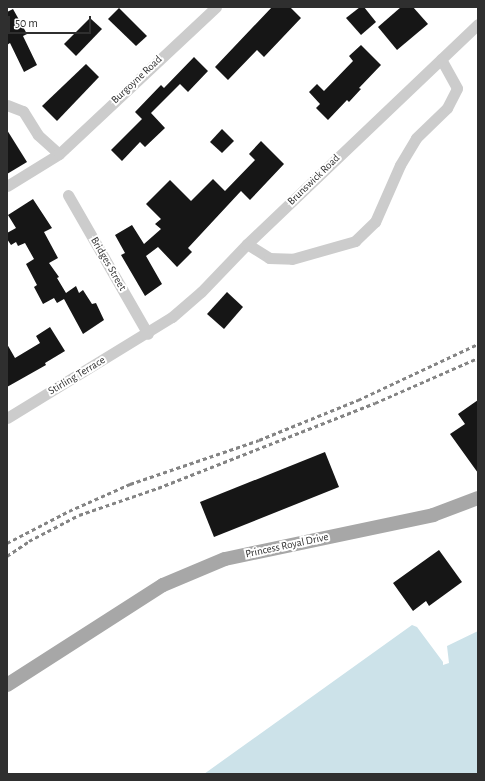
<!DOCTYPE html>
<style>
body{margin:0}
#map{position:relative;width:485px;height:781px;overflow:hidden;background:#fff;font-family:"Alegreya Sans",sans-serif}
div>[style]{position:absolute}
.water>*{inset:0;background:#cce2e9}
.building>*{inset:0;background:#161616}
.minor>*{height:11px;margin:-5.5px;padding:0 5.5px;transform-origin:5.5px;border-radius:5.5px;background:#ccc}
.major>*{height:14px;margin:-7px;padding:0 7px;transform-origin:7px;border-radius:7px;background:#a7a7a7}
.rail>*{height:3px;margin-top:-1.5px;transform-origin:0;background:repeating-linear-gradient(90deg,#848484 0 4px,transparent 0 7px)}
span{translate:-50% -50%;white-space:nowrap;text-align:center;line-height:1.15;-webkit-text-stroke:4px #fff;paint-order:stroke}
.street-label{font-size:11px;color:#2f2f2f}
.frame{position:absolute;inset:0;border:8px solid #2f2f2f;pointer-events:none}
.scale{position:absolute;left:8px;top:16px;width:83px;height:18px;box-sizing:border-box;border:2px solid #2f2f2f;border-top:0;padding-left:5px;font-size:12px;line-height:14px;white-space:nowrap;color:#2f2f2f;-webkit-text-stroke:3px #fff;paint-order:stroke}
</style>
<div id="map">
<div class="water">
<i style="clip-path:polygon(412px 625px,417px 627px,443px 662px,443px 665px,449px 663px,447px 646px,478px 631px,478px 774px,204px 774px)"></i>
</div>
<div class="building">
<i style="clip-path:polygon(272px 7px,290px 7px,301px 18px,264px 57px,257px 50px,228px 80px,215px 67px)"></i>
<i style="clip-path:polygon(360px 7px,364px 7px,376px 22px,361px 35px,346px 18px)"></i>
<i style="clip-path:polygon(401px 7px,413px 7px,428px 24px,397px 50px,378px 27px)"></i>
<i style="clip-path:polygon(119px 8px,147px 36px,136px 46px,108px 19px)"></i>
<i style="clip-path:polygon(13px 9px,27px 34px,23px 36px,37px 65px,24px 72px,10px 43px,7px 45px,7px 12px)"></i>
<i style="clip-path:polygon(90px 18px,102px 29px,76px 56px,64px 44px)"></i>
<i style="clip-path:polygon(361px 45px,381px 65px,359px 88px,361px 89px,349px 102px,347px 100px,328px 120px,316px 108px,320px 104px,309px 92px,317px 84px,324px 91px,353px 61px,349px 56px)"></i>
<i style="clip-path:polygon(194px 57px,208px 71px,188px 92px,180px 84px,151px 113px,165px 128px,145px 147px,140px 142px,122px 161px,111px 150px,142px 119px,135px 112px,161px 85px,164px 88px)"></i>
<i style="clip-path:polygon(86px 64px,99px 77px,57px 121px,42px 106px)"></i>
<i style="clip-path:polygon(222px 129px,234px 141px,222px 153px,210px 142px)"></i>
<i style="clip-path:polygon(7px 130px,27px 162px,7px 174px)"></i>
<i style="clip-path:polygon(261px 141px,284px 164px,250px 200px,241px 191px,188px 248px,192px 252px,177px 267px,158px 247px,146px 256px,162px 284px,145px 296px,121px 255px,125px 253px,115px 235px,132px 225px,144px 244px,161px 229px,155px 224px,161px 219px,146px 204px,170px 180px,191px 201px,213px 179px,225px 191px,255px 160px,249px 154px)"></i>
<i style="clip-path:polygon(33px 199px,52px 228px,44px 232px,58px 258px,49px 263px,59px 277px,57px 278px,66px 293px,76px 286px,79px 293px,83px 290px,92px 304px,96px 303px,104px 320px,83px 334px,64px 299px,57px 303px,54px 298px,43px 304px,34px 287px,37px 285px,26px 264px,34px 259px,25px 243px,18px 246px,16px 242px,11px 245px,7px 239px,7px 233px,16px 228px,8px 215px)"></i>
<i style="clip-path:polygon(227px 292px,243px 307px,224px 329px,207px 314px)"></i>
<i style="clip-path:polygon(50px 327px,65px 351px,45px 363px,46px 365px,7px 387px,7px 344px,15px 358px,40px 343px,36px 336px)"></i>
<i style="clip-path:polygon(478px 400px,478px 473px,450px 434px,465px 424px,458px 414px)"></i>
<i style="clip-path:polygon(325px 452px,339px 487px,214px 537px,200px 502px)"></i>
<i style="clip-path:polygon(439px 550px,462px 582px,429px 606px,426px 601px,413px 611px,393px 583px)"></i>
</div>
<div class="minor">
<i style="left:7px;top:105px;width:17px;rotate:21deg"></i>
<i style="left:23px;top:111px;width:28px;rotate:58deg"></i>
<i style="left:38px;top:135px;width:28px;rotate:42deg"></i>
<i style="left:7px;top:186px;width:61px;rotate:-31.6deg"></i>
<i style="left:59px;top:154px;width:215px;rotate:-43.1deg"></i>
<i style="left:68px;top:195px;width:160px;rotate:60.1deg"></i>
<i style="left:247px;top:244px;width:26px;rotate:32deg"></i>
<i style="left:269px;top:258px;width:23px;rotate:2deg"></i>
<i style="left:292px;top:259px;width:66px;rotate:-15.9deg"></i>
<i style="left:355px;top:241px;width:28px;rotate:-44deg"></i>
<i style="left:375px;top:222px;width:62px;rotate:-66.3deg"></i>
<i style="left:400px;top:165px;width:31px;rotate:-59deg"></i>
<i style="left:416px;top:138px;width:43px;rotate:-44.1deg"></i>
<i style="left:447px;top:108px;width:22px;rotate:-63deg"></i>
<i style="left:457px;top:88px;width:33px;rotate:-119deg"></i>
<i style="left:7px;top:418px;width:193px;rotate:-31.5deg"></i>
<i style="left:172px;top:317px;width:38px;rotate:-41deg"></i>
<i style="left:201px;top:292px;width:66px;rotate:-46.2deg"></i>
<i style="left:247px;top:244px;width:319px;rotate:-43.6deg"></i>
</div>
<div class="major">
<i style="left:7px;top:685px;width:185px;rotate:-32.7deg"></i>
<i style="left:163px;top:585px;width:67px;rotate:-22.8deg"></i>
<i style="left:225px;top:559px;width:213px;rotate:-11.9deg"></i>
<i style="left:433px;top:515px;width:48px;rotate:-20.7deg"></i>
</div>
<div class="rail">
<i style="left:7px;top:543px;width:70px;rotate:-27.3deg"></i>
<i style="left:69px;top:511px;width:67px;rotate:-23.9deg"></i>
<i style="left:130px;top:484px;width:136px;rotate:-18.8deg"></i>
<i style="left:259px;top:440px;width:107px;rotate:-22deg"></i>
<i style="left:358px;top:400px;width:132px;rotate:-25deg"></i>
<i style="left:7px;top:556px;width:27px;rotate:-34deg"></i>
<i style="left:29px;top:541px;width:56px;rotate:-27.5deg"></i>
<i style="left:79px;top:515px;width:83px;rotate:-18.9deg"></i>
<i style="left:158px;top:488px;width:233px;rotate:-21.4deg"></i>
<i style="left:375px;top:403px;width:112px;rotate:-23.6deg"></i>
</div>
<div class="street-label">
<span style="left:137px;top:80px;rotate:-43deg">Burgoyne Road</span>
<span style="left:314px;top:180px;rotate:-44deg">Brunswick Road</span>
<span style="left:108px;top:264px;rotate:60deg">Bridges Street</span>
<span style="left:77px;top:376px;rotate:-31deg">Stirling Terrace</span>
<span style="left:287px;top:546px;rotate:-12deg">Princess Royal Drive</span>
</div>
<div class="frame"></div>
<div class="scale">50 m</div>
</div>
